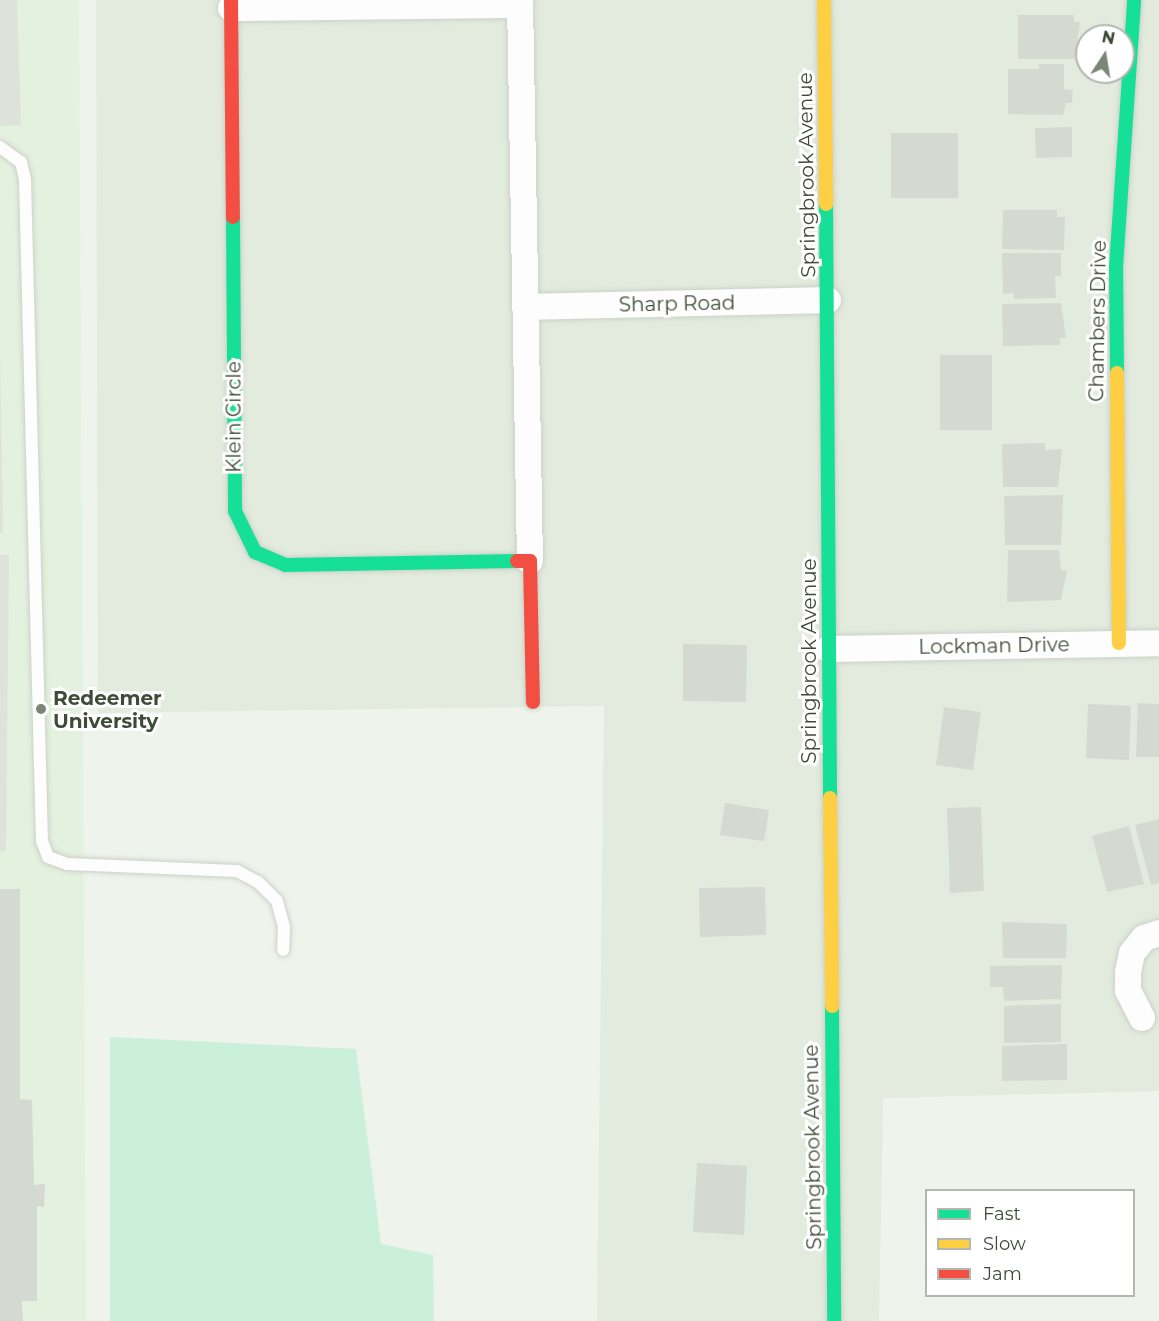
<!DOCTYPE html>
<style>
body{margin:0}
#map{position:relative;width:1159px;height:1321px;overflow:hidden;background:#eef3ec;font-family:Montserrat,sans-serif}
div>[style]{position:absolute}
.residential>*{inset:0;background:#e2ebdd}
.education>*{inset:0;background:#e3f1de}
.green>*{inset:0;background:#cbf0da}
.parking>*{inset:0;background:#dee2db}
.building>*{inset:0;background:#d4dad1}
.roads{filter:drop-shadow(0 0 2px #ccd1c9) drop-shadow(0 0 2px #ccd1c9)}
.lane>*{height:12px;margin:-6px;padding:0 6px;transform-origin:6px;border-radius:6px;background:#fcfdfc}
.street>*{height:26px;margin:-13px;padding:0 13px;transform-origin:13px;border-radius:13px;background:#fcfdfc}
.fast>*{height:14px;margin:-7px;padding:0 7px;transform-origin:7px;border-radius:7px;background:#16e098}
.slow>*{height:14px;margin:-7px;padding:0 7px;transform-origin:7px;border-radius:7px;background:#ffcf43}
.jam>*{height:14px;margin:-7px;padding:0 7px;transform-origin:7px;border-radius:7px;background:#f24e42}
.dots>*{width:16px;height:16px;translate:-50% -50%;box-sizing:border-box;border:3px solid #fff;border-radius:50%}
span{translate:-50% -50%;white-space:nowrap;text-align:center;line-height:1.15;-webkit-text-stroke:6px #fff;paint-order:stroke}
.street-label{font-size:20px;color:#3e4b36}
.poi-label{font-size:20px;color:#3e4b36;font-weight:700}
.left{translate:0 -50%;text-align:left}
.legend{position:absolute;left:925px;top:1189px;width:210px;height:108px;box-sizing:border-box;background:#fff;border:2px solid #b2b7af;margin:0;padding:8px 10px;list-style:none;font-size:18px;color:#3e4b36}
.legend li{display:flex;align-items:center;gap:12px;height:30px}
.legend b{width:30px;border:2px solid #b2b7af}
.north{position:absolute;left:1075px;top:24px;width:60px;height:60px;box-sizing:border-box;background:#fff;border:2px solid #b2b7af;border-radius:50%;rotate:12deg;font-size:16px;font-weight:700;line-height:24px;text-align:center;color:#3e4b36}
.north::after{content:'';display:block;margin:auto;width:21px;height:27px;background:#7c8676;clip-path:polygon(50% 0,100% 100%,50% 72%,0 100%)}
</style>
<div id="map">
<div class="residential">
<i style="clip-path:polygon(evenodd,96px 0,1159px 0,1159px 1091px,883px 1098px,879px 1321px,597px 1321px,604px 706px,98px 713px,96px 0,1087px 36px,1123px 36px,1123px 72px,1087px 72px,1087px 36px)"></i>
</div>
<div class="education">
<i style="clip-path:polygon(0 0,79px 0,86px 1321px,0 1321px)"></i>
</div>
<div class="green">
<i style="clip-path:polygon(110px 1037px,356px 1049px,381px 1244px,433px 1255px,434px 1321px,110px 1321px)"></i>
</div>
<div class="parking">
<i style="clip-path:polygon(0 0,17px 0,21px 125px,0 126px)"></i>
<i style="clip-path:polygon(0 354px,3px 533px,0 533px)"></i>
<i style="clip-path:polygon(0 555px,9px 555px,6px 851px,0 851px)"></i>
</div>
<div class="building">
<i style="clip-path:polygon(1018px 15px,1074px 15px,1074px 22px,1080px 22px,1075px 59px,1018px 59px)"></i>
<i style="clip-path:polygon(1039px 64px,1064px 64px,1064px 89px,1073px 90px,1072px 103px,1066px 103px,1063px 115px,1008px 114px,1008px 69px,1039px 69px)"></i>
<i style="clip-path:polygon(1072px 127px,1072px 157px,1036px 158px,1035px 128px)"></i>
<i style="clip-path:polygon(891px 133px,958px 133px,958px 198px,891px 198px)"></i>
<i style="clip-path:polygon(1003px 210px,1057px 210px,1057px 217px,1065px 217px,1064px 250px,1002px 249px)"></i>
<i style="clip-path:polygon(1002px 253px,1061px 253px,1061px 276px,1055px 276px,1056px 298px,1014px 299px,1014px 293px,1003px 294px)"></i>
<i style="clip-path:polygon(1061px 303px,1066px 338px,1060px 338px,1060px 345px,1003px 346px,1002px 304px)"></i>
<i style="clip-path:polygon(940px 355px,992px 355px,992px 430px,940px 430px)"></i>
<i style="clip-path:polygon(1045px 443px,1045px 450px,1062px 449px,1058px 487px,1003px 487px,1002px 444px)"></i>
<i style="clip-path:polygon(1063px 495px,1061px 545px,1005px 545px,1004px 496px)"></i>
<i style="clip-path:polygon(1008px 550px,1059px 550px,1061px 570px,1067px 571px,1061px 600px,1007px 602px)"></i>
<i style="clip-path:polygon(683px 644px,747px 645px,746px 702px,683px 701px)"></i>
<i style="clip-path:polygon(1138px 703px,1159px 704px,1159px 757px,1136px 757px)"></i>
<i style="clip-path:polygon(1088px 704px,1131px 706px,1129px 760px,1086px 758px)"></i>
<i style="clip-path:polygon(944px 707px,981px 712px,973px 770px,936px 765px)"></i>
<i style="clip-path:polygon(725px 803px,769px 810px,764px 841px,720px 835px)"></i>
<i style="clip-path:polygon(981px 807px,984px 891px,950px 893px,947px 808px)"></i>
<i style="clip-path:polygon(1159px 819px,1159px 883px,1151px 885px,1135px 825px)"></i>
<i style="clip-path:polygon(1129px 826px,1144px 884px,1107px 892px,1092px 836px)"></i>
<i style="clip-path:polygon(765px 887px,766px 935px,700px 937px,699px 888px)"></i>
<i style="clip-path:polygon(0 889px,20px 889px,20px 1099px,32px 1100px,34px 1185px,45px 1184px,44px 1207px,37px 1206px,37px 1301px,22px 1301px,23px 1321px,0 1321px)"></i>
<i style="clip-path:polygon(1002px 922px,1067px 924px,1066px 958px,1003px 958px)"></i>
<i style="clip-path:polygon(1062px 965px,1061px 999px,1004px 1001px,1003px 987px,990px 987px,990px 966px)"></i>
<i style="clip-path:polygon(1061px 1004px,1061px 1042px,1004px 1043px,1004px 1006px)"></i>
<i style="clip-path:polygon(1067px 1044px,1067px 1080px,1002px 1081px,1002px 1046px)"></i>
<i style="clip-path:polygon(697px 1163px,747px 1166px,744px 1235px,693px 1232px)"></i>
</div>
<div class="roads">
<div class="lane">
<i style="left:0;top:147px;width:26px;rotate:36deg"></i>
<i style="left:21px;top:162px;width:18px;rotate:77deg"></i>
<i style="left:25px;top:180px;width:661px;rotate:88.53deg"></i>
<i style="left:42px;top:841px;width:17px;rotate:69deg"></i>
<i style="left:48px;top:857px;width:20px;rotate:20deg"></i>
<i style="left:67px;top:864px;width:170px;rotate:2.4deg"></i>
<i style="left:237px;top:871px;width:24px;rotate:28deg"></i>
<i style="left:258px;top:882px;width:27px;rotate:45deg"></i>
<i style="left:277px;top:901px;width:27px;rotate:75deg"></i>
<i style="left:284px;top:927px;width:23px;rotate:92deg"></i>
</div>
<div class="street">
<i style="left:520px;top:0;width:561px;rotate:88.98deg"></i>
<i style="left:231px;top:8px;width:289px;rotate:-0.6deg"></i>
<i style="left:525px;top:307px;width:303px;rotate:-1.3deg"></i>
<i style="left:828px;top:649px;width:331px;rotate:-1deg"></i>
<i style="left:1142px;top:1018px;width:30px;rotate:-117deg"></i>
<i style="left:1128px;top:991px;width:19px;rotate:-90deg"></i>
<i style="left:1128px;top:972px;width:19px;rotate:-78deg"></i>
<i style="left:1132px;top:953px;width:19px;rotate:-51deg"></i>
<i style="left:1144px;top:938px;width:16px;rotate:-18deg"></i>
</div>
<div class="fast">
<i style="left:826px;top:204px;width:594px;rotate:89.61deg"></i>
<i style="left:233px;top:217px;width:294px;rotate:89.6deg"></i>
<i style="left:235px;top:511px;width:46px;rotate:64deg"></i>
<i style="left:255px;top:552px;width:33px;rotate:23deg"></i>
<i style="left:285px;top:565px;width:232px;rotate:-1deg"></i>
<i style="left:1117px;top:373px;width:106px;rotate:-90.5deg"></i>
<i style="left:1116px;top:267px;width:268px;rotate:-86.1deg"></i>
<i style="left:832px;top:1006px;width:315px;rotate:89.6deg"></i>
</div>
<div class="slow">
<i style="left:824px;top:0;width:204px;rotate:89.4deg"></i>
<i style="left:1117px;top:373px;width:270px;rotate:89.6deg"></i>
<i style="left:830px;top:798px;width:208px;rotate:89.4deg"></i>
</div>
<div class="jam">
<i style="left:231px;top:0;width:217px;rotate:89.5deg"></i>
<i style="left:517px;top:561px;width:13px"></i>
<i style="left:530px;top:561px;width:141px;rotate:88.8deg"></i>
</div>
</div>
<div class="dots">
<i style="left:41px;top:709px;background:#7c8676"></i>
</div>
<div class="street-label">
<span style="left:807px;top:175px;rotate:-91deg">Springbrook Avenue</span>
<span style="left:677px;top:304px;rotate:-1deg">Sharp Road</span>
<span style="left:1098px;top:321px;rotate:-89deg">Chambers Drive</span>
<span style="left:234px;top:417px;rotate:-90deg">Klein Circle</span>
<span style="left:994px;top:646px;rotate:-1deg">Lockman Drive</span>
<span style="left:809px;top:661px;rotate:-90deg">Springbrook Avenue</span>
<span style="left:813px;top:1147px;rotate:-91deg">Springbrook Avenue</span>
</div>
<div class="poi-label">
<span class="left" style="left:53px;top:710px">Redeemer<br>University</span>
</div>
<ul class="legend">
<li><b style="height:8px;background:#16e098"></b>Fast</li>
<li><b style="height:8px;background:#ffcf43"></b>Slow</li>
<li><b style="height:8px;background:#f24e42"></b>Jam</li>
</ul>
<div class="north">N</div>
</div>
